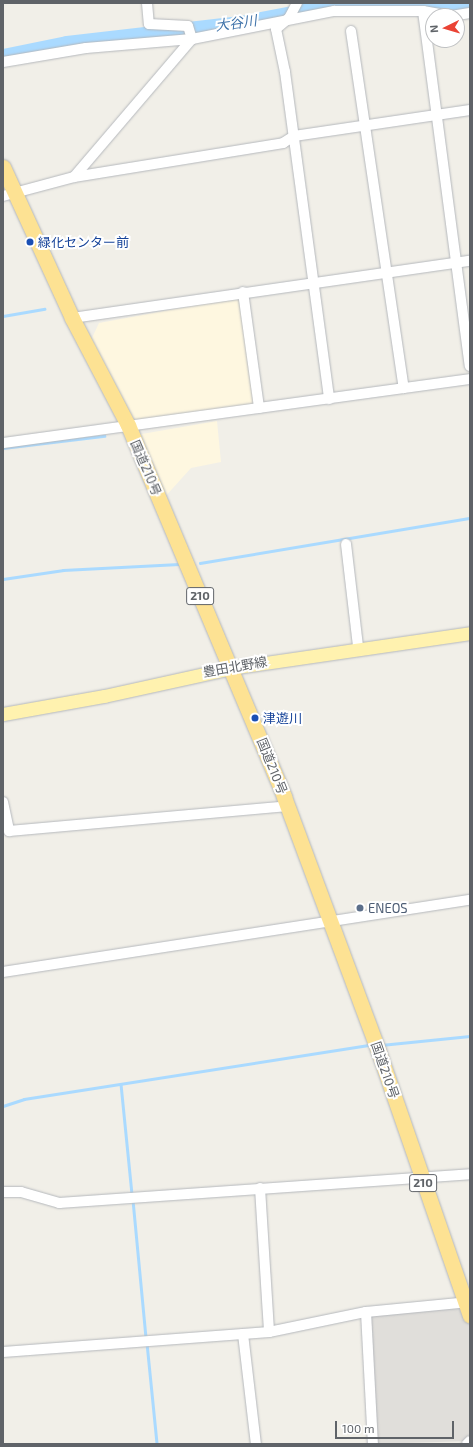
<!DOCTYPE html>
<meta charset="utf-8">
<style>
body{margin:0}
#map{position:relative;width:473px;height:1447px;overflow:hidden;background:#f1efe8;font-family:"Exo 2","Noto Sans JP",sans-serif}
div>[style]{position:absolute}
.commercial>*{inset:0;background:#fef7e0}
.industrial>*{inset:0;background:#e0deda}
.stream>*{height:2.5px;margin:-1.25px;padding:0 1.25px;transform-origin:1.25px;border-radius:1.25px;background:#aadaff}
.river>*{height:14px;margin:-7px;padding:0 7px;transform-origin:7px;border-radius:7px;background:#aadaff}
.roads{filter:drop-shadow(0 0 1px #b5b8bc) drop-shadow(0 0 1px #b5b8bc)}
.minor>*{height:10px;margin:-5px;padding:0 5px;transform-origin:5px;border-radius:5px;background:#fff}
.major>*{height:13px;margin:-6.5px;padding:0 6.5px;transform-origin:6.5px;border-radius:6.5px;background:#fff2af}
.highway>*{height:15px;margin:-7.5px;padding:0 7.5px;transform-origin:7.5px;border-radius:7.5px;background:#fde293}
.dots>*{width:11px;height:11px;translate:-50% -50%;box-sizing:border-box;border:2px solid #fff;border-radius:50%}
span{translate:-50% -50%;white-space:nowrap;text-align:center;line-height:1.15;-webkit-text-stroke:4px #fff;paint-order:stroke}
.shield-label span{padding:1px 3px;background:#fff;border:1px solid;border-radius:3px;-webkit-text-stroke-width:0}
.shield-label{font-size:12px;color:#5f6368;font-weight:700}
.transit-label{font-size:13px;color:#164399}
.left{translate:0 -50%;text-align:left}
.street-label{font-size:13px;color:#5f6368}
.service-label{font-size:13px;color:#4e5e75}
.water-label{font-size:14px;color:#4174aa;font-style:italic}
.frame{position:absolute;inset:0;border:4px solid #5f6368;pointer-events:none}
.north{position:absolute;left:425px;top:8px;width:40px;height:40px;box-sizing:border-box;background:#fff;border:1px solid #bfc1c3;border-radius:50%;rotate:265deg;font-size:11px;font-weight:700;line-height:16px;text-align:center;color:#5f6368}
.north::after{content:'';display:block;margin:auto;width:14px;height:18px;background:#ea4335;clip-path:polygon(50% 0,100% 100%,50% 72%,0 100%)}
.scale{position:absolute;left:335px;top:1421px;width:119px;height:18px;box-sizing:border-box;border:2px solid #5f6368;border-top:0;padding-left:5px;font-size:12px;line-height:14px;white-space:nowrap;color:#5f6368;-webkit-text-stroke:3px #fff;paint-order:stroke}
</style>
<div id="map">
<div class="commercial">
<i style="clip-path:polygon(240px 297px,256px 406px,130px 421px,91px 340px,99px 323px)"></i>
<i style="clip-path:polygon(217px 421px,221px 462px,191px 468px,164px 498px,136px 435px)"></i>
</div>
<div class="industrial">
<i style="clip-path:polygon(465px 1302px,470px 1316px,470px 1441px,373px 1444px,366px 1312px)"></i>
</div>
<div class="stream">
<i style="left:3px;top:316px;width:42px;rotate:-9.7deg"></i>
<i style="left:3px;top:448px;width:102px;rotate:-6.8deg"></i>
<i style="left:200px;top:563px;width:274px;rotate:-9.5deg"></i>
<i style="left:3px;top:579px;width:61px;rotate:-8.5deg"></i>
<i style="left:63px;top:570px;width:116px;rotate:-3deg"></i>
<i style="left:381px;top:1045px;width:89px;rotate:-5.8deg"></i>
<i style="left:121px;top:1084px;width:112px;rotate:84.3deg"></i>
<i style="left:3px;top:1106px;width:22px;rotate:-18deg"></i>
<i style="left:24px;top:1099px;width:350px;rotate:-8.9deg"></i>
<i style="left:133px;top:1200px;width:139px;rotate:84.6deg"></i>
<i style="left:147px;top:1343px;width:101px;rotate:84.3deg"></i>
</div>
<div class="river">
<i style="left:3px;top:56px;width:65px;rotate:-11.5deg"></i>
<i style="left:67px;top:43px;width:175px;rotate:-6.6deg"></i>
<i style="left:241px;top:23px;width:90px;rotate:-10.9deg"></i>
<i style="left:329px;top:6px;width:141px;rotate:-0.8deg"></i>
</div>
<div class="roads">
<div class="minor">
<i style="left:147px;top:3px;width:21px;rotate:85deg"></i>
<i style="left:149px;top:24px;width:39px;rotate:3deg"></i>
<i style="left:188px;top:26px;width:14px;rotate:73deg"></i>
<i style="left:297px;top:3px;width:17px;rotate:118deg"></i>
<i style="left:289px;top:18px;width:17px;rotate:140deg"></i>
<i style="left:276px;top:29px;width:44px;rotate:78.2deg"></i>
<i style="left:285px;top:72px;width:330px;rotate:82.3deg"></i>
<i style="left:423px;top:11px;width:358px;rotate:82.5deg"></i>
<i style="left:351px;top:31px;width:361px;rotate:81.6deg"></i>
<i style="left:3px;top:62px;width:84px;rotate:-9.6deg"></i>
<i style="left:86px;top:48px;width:106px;rotate:-4.9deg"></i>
<i style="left:192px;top:39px;width:145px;rotate:-11.2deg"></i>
<i style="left:334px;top:11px;width:89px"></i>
<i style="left:423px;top:11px;width:28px;rotate:10deg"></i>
<i style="left:451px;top:16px;width:19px;rotate:-9deg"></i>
<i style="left:74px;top:177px;width:182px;rotate:-49.5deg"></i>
<i style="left:3px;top:196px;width:73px;rotate:-15deg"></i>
<i style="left:74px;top:177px;width:212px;rotate:-9.2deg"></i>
<i style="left:283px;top:143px;width:13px;rotate:-32deg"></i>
<i style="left:294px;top:136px;width:178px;rotate:-8.4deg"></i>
<i style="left:243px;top:292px;width:117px;rotate:82.1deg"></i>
<i style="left:72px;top:318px;width:402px;rotate:-8.2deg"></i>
<i style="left:3px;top:443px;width:471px;rotate:-7.8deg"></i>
<i style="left:346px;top:544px;width:103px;rotate:83.3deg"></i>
<i style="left:3px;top:802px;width:30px;rotate:78deg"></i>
<i style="left:9px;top:831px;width:280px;rotate:-5.1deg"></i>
<i style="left:3px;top:972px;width:473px;rotate:-8.8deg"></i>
<i style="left:260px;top:1188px;width:144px;rotate:86.4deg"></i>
<i style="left:3px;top:1192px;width:18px"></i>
<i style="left:21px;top:1192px;width:40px;rotate:16deg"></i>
<i style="left:59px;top:1203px;width:412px;rotate:-4deg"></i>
<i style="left:366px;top:1312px;width:132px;rotate:87deg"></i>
<i style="left:243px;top:1334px;width:111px;rotate:83.3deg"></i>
<i style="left:3px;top:1352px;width:267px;rotate:-4.3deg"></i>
<i style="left:269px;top:1332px;width:99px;rotate:-11.7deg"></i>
<i style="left:366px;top:1312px;width:104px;rotate:-5.5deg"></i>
<i style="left:467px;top:1444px;width:4px;rotate:-45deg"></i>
</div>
<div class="major">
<i style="left:3px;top:714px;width:103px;rotate:-10.1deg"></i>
<i style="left:104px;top:696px;width:130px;rotate:-12.4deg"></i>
<i style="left:231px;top:668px;width:242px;rotate:-8.3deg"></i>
</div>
<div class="highway">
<i style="left:3px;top:167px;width:166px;rotate:65.4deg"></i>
<i style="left:72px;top:318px;width:121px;rotate:62.4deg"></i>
<i style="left:128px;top:425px;width:403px;rotate:67.2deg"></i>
<i style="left:284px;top:797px;width:270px;rotate:69.6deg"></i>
<i style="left:378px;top:1050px;width:281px;rotate:70.9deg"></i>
</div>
</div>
<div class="dots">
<i style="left:30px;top:242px;background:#1a4fb4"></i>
<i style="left:255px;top:718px;background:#1a4fb4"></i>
<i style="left:360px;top:908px;background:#5c6f8a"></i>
</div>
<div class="shield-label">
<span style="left:200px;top:596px">210</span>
<span style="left:423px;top:1183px">210</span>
</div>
<div class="transit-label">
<span class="left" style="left:38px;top:242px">緑化センター前</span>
<span class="left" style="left:263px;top:718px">津遊川</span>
</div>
<div class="street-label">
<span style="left:146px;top:468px;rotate:67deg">国道210号</span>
<span style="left:235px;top:667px;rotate:-10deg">豊田北野線</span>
<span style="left:272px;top:766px;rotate:68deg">国道210号</span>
<span style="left:385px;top:1070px;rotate:71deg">国道210号</span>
</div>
<div class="service-label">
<span class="left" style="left:368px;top:908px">ENEOS</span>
</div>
<div class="water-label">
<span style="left:236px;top:23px;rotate:-8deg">大谷川</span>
</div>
<div class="frame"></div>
<div class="north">N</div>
<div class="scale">100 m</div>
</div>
